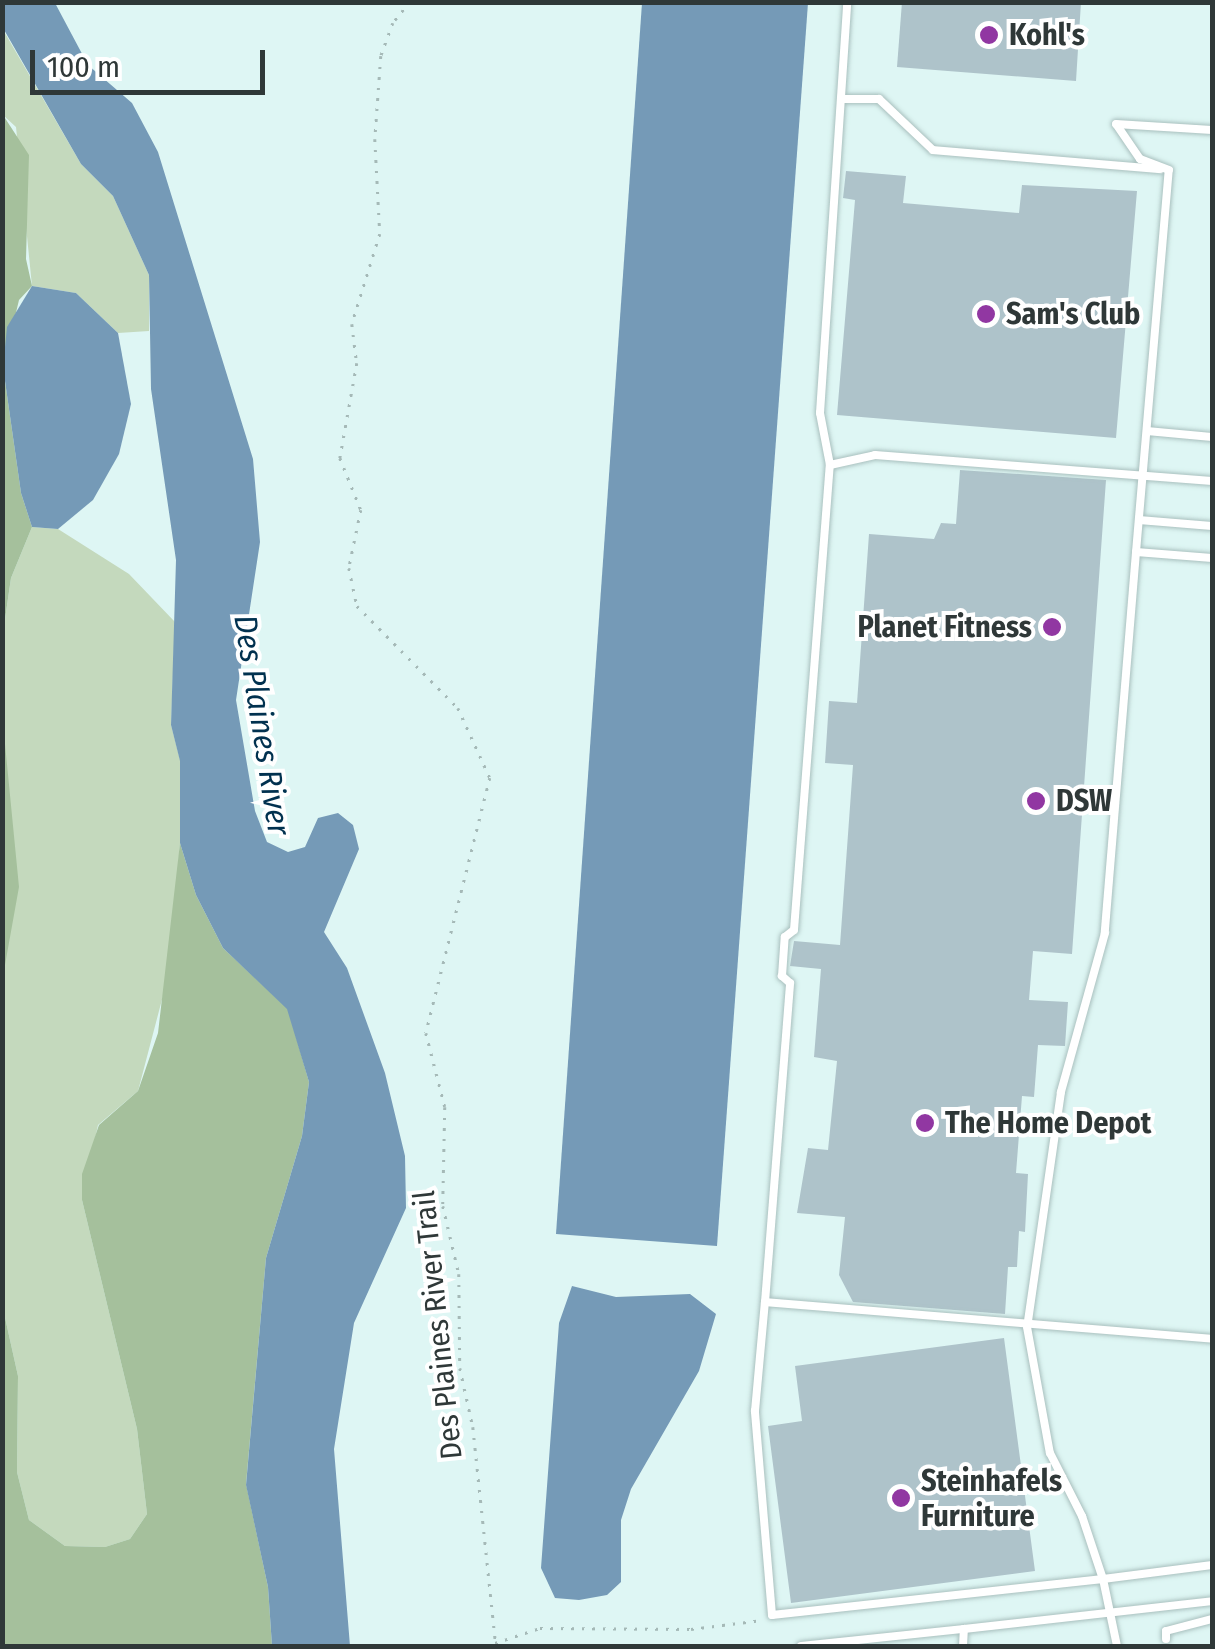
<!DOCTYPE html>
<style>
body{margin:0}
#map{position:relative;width:1215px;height:1649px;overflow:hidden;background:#def6f4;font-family:"Fira Sans Condensed",sans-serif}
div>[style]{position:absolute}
.green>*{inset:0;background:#c4d9bd}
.forest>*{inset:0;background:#a5c09c}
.water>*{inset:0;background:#759ab7}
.building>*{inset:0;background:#aec3ca}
.path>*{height:2.5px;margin-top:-1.25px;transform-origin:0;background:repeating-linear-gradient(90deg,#a5b9b7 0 2.5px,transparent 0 10.5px)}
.roads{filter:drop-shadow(0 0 2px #a9c0be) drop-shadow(0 0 2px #a9c0be)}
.service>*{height:8px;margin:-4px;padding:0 4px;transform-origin:4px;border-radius:4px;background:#fff}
.dots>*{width:28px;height:28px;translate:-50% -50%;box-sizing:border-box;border:5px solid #fff;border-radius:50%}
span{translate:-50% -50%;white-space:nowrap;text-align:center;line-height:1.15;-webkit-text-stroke:8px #fff;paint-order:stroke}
.poi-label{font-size:30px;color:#2f3838;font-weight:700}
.left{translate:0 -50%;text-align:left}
.right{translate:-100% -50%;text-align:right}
.street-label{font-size:30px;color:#2f3838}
.water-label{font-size:32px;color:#01314f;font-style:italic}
.frame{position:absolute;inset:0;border:5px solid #2f3838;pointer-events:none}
.scale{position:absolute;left:30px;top:50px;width:235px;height:45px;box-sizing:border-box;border:5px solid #2f3838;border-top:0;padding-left:12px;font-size:30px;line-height:35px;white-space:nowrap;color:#2f3838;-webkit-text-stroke:8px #fff;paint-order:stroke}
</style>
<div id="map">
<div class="green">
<i style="clip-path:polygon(2px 28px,81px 164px,113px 196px,149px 275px,149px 331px,118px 333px,76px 293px,32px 286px,16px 127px,3px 115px)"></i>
<i style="clip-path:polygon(32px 527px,58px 529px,129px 574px,175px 622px,171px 725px,180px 760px,180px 843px,170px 969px,138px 1091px,98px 1125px,82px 1200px,137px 1429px,147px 1514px,130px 1539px,105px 1547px,65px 1546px,29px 1520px,17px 1472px,18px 1376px,2px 1304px,4px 626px,11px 578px)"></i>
</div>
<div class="forest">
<i style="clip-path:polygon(3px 115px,29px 155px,26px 259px,32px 286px,19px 300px,3px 367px,21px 493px,32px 527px,11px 578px,4px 626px,5px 744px,19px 887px,3px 976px)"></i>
<i style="clip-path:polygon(180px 843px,196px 895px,223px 948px,288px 1009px,309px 1082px,302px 1136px,266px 1258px,246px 1484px,268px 1587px,272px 1646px,3px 1646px,2px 1304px,18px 1376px,17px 1472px,29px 1520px,65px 1546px,105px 1547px,130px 1539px,147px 1514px,137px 1429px,82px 1200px,82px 1174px,99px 1125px,138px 1091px,158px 1033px)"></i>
</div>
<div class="water">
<i style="clip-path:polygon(2px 3px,55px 3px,88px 65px,132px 103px,158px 152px,253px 459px,260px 542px,236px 700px,255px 811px,267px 842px,288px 852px,305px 847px,318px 818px,338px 813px,353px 825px,359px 849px,324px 932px,347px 968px,385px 1073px,405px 1156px,406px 1208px,354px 1323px,334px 1449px,350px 1646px,272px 1646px,268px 1587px,246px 1485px,266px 1258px,302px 1136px,309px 1082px,287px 1009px,223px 948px,196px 895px,180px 843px,180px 761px,171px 725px,176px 560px,151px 389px,149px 275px,113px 196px,81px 164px,3px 28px)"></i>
<i style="clip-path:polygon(642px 3px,808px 3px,717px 1246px,556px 1234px)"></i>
<i style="clip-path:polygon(32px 286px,76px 293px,118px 333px,131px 404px,119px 454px,93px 500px,58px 529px,32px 527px,21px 493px,3px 367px,7px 327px)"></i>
<i style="clip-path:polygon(572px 1286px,616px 1297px,690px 1294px,716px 1314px,699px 1371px,631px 1489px,621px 1520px,621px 1582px,607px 1595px,579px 1600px,555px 1598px,541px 1568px,559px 1323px)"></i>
</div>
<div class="building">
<i style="clip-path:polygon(902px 2px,1081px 2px,1076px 81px,897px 67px)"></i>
<i style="clip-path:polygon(846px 171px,906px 176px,903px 203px,1019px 213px,1022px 185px,1137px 191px,1116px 438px,837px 415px,855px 200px,843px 198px)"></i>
<i style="clip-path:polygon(960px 470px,1106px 480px,1072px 954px,1033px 951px,1029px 1000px,1068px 1002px,1065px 1046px,1038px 1045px,1034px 1097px,1022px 1096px,1016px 1173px,1028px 1174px,1025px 1232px,1019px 1231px,1017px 1267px,1008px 1267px,1005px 1314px,853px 1302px,839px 1275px,845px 1217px,797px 1213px,808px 1148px,828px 1150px,837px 1061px,814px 1057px,821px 969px,790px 966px,794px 941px,840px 945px,853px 765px,825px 763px,829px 701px,857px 703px,869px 534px,934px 539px,941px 523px,956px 524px)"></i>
<i style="clip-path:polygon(1004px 1338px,1035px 1571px,791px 1603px,768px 1426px,802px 1421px,795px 1366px)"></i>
</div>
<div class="path">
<i style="left:410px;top:2px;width:27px;rotate:129deg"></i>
<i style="left:393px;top:23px;width:35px;rotate:110deg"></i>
<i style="left:381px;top:56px;width:83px;rotate:94.1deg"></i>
<i style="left:375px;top:139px;width:95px;rotate:87deg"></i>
<i style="left:380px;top:234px;width:94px;rotate:107.3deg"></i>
<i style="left:352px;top:324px;width:39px;rotate:83deg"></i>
<i style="left:357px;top:363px;width:97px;rotate:100.1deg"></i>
<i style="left:340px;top:458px;width:56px;rotate:68deg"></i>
<i style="left:361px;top:510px;width:59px;rotate:101.7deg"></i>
<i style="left:349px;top:568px;width:39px;rotate:78deg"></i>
<i style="left:357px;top:606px;width:144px;rotate:45.3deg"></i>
<i style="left:458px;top:708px;width:77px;rotate:65.4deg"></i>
<i style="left:490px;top:778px;width:263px;rotate:104.1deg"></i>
<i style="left:426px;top:1033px;width:76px;rotate:75.6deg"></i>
<i style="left:445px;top:1107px;width:99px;rotate:91.2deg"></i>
<i style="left:443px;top:1206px;width:70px;rotate:76.8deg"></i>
<i style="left:459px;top:1274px;width:94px;rotate:89.4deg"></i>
<i style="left:460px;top:1368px;width:60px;rotate:77.6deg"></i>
<i style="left:473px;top:1427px;width:220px;rotate:84deg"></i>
<i style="left:495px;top:1643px;width:47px;rotate:-18.4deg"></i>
<i style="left:540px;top:1628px;width:151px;rotate:0.4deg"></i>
<i style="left:691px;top:1629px;width:72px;rotate:-7.2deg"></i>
</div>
<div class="roads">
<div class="service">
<i style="left:841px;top:99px;width:38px"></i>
<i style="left:879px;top:99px;width:74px;rotate:43.4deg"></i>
<i style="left:933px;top:150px;width:228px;rotate:4.8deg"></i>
<i style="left:1147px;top:431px;width:65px;rotate:5.3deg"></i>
<i style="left:830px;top:465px;width:53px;rotate:-100.9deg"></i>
<i style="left:820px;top:413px;width:412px;rotate:-86.2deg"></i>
<i style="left:1139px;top:520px;width:73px;rotate:4.7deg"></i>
<i style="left:1136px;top:552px;width:383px;rotate:-85.1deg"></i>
<i style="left:1169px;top:170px;width:31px;rotate:-159deg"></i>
<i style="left:1140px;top:159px;width:42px;rotate:-124.4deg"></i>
<i style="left:1116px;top:124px;width:96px;rotate:3.6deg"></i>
<i style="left:1212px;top:558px;width:76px;rotate:-175.5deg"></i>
<i style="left:1136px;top:552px;width:382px;rotate:94.7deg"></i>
<i style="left:1105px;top:933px;width:165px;rotate:105.5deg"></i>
<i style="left:1061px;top:1092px;width:237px;rotate:98.2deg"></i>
<i style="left:1027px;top:1327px;width:128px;rotate:79.7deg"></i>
<i style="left:1050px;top:1453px;width:71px;rotate:63.1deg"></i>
<i style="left:1082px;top:1516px;width:66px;rotate:71.6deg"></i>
<i style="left:1103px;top:1579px;width:110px;rotate:-7.3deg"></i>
<i style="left:765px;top:1302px;width:320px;rotate:-85.5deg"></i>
<i style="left:790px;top:983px;width:11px;rotate:-139deg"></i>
<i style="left:782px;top:976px;width:39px;rotate:-86deg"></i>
<i style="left:785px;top:937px;width:11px;rotate:-38deg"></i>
<i style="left:794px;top:930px;width:466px;rotate:-85.6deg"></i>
<i style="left:830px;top:465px;width:46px;rotate:-12.5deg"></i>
<i style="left:875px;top:455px;width:338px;rotate:4.4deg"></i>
<i style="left:1166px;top:1639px;width:8px;rotate:-90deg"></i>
<i style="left:1166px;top:1631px;width:48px;rotate:-14.6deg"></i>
<i style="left:801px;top:1646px;width:164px;rotate:-6deg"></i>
<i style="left:963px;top:1646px;width:17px;rotate:-87deg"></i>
<i style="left:964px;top:1629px;width:250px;rotate:-6.4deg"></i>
<i style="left:1117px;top:1646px;width:68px;rotate:-101.8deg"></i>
<i style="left:1103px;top:1579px;width:333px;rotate:173.8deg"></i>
<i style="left:772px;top:1615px;width:205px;rotate:-94.8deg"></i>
<i style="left:755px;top:1411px;width:109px;rotate:-84.8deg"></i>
<i style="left:765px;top:1302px;width:449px;rotate:4.7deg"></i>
</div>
</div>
<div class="dots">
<i style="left:989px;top:35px;background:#9137a2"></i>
<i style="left:986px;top:314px;background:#9137a2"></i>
<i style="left:1052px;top:627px;background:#9137a2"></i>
<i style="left:1036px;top:801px;background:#9137a2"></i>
<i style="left:925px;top:1123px;background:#9137a2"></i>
<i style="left:901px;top:1498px;background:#9137a2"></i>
</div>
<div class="poi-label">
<span class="left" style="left:1009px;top:35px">Kohl's</span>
<span class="left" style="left:1006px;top:314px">Sam's Club</span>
<span class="right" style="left:1032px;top:627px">Planet Fitness</span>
<span class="left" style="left:1056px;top:801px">DSW</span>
<span class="left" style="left:945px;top:1123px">The Home Depot</span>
<span class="left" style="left:921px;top:1498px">Steinhafels<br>Furniture</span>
</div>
<div class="street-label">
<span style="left:438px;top:1325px;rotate:-96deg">Des Plaines River Trail</span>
</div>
<div class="water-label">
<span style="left:262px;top:725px;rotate:81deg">Des Plaines River</span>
</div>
<div class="frame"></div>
<div class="scale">100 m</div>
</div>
